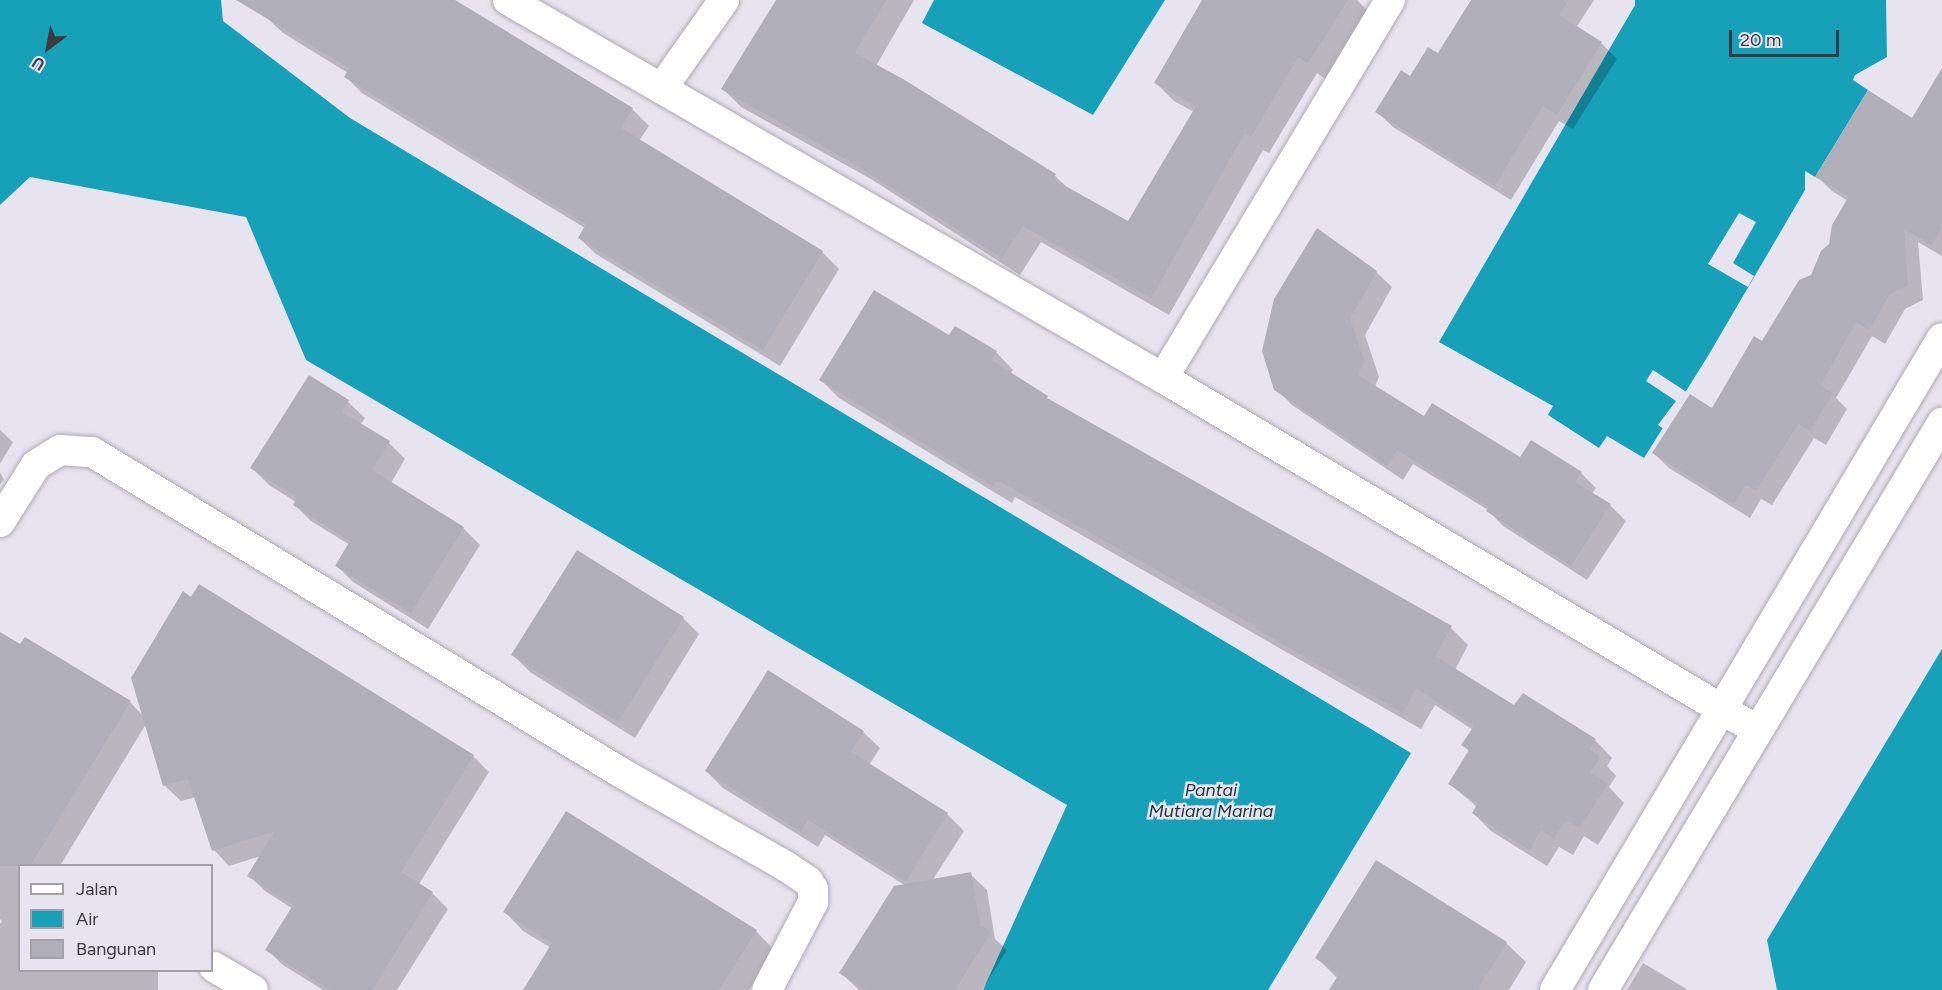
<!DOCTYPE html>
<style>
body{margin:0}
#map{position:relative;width:1942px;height:990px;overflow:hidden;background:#e8e4ef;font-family:Figtree,sans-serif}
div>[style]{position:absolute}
.water>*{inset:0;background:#17a1b8}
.pier>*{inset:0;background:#e8e4ef}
.shadow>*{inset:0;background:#0003}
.building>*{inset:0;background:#afaeb9}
.roads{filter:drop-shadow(0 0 2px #ada9b3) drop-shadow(0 0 2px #ada9b3)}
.minor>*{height:30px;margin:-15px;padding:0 15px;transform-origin:15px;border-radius:15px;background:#fff}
span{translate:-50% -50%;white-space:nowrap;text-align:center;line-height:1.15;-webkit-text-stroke:5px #e8e4ef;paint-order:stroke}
.water-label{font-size:18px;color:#1c3136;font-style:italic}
.legend{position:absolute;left:18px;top:864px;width:195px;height:108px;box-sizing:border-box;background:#e8e4ef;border:2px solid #a3a0a8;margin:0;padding:8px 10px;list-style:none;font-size:18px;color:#3b3a3e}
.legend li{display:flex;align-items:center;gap:12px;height:30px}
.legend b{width:30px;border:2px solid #a3a0a8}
.north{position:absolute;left:18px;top:18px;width:60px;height:60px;-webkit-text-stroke:4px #e8e4ef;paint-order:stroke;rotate:212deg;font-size:16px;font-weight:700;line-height:24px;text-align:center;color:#3b3a3e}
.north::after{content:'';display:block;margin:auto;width:21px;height:27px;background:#3b3a3e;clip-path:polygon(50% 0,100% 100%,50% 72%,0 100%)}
.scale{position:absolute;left:1729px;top:30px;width:110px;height:27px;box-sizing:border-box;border:3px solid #3b3a3e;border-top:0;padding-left:8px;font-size:18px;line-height:21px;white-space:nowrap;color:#3b3a3e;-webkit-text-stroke:4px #e8e4ef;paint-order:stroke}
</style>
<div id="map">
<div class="water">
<i style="clip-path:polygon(0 0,221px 0,223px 21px,350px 118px,1411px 753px,1268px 990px,983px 990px,1067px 805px,306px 360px,246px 217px,30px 177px,0 205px)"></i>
<i style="clip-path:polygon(934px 0,1165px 0,1093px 115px,922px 23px)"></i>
<i style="clip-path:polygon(1635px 0,1886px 0,1887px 57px,1855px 75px,1853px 80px,1868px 90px,1815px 177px,1805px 171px,1805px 190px,1708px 356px,1644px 458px,1607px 436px,1599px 448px,1548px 415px,1553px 406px,1439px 342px,1635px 5px)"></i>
<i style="clip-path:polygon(1942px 649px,1942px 990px,1777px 990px,1767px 940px)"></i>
</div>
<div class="pier">
<i style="clip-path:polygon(1739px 213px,1756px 222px,1733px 263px,1754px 276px,1748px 287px,1708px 264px)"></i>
<i style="clip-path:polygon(1653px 370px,1688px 393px,1665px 430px,1658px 425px,1676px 401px,1646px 381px)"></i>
</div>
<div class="shadow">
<i style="clip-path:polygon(276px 0,452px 0,632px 109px,649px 126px,639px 141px,822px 252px,839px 269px,780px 366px,596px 254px,579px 238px,585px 228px,362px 93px,346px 77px,348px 73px,283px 33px,266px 17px)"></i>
<i style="clip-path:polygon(777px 0,914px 0,876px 66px,1055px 176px,1070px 190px,1129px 223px,1194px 112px,1174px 101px,1156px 83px,1204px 0,1357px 0,1369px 12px,1327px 80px,1317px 73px,1269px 153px,1263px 150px,1169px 315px,1041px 242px,1020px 275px,871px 179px,741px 107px,723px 89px)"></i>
<i style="clip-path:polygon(1473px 0,1594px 0,1576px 28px,1601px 43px,1617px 59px,1573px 129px,1559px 121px,1511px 200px,1393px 127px,1377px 112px,1411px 78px,1438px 55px)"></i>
<i style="clip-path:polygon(1942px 94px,1942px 256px,1918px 242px,1923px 300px,1905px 309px,1885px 344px,1872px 336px,1836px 398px,1847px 409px,1826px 445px,1814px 438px,1772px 505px,1761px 499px,1750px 518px,1669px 468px,1654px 453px,1712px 410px,1812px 276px,1830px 244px,1848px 201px,1832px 191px,1817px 176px,1913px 120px)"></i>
<i style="clip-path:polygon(1376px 272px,1392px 287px,1365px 335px,1379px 377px,1375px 387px,1424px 418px,1521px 459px,1581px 473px,1596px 488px,1592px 494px,1610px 505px,1626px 521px,1587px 580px,1503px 526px,1488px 510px,1413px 464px,1403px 480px,1292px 405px,1276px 389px)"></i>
<i style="clip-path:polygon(950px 337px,996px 352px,1013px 370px,1010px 374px,1053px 403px,1451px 628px,1468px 645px,1455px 670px,1515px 707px,1595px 740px,1612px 758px,1607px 766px,1616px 776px,1609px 787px,1624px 803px,1598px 845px,1584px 836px,1573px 855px,1559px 847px,1547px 866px,1491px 831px,1473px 813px,1477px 807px,1450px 784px,1470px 752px,1463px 745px,1473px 730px,1435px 705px,1421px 729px,1015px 497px,1012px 503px,839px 398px,821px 380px)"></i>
<i style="clip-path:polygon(309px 377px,348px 402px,365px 418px,360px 425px,389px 443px,405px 459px,391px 483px,463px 528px,480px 545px,428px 629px,353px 582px,337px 566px,350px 545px,311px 521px,294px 504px,296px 502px,269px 485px,252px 468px)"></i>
<i style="clip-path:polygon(0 430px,13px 442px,0 464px)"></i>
<i style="clip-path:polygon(0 472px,4px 480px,0 484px)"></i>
<i style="clip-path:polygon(683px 618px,699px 634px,635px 738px,530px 672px,513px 655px)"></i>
<i style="clip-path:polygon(0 655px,130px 702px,144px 717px,473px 756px,489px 772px,419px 884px,432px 893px,448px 909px,397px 990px,323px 990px,283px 965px,267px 950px,293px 909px,265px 891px,249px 875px,261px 856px,229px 866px,214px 850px,196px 797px,181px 801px,165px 786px,146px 724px,60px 866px,20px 866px,20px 970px,158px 970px,158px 990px,0 990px,0 924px,2px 921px,0 919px)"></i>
<i style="clip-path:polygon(863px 732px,880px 748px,869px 765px,947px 814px,964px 831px,932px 881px,970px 874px,987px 890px,995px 939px,1007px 950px,982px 990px,859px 990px,841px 973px,906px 886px,825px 835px,818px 847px,723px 788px,706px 771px)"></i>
<i style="clip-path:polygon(1377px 862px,1506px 943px,1526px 962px,1509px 990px,1331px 990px,1338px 979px,1317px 958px)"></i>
<i style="clip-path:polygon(505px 912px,756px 931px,774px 950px,749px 990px,525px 990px,551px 948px,523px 931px)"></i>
<i style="clip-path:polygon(1643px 963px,1688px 990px,1627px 990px)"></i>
</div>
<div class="building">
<i style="clip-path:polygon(236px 0,455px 0,633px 108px,621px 128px,823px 251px,763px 350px,578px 238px,586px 224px,344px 77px,349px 68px)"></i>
<i style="clip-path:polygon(776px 0,886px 0,855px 53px,903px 79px,1056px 174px,1053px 179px,1128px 221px,1196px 106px,1154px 83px,1202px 0,1348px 0,1308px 63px,1298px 57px,1251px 137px,1245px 133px,1151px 298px,1023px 226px,1002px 258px,851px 162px,721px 89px)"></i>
<i style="clip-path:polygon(1471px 0,1569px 0,1559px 15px,1602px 42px,1557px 115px,1543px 106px,1495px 186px,1375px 112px,1401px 70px,1410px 76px,1428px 47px,1438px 53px)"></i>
<i style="clip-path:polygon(1942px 68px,1942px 227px,1932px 245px,1904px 229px,1908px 285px,1890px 294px,1869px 330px,1856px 322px,1820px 386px,1833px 393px,1810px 431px,1798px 424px,1756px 491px,1746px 485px,1734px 504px,1652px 453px,1690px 394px,1712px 408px,1754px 336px,1762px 341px,1799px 280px,1811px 275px,1821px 251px,1829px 244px,1832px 225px,1849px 196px,1815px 177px,1868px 90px,1912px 118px)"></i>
<i style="clip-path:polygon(1317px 228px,1377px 271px,1350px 319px,1364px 361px,1358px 375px,1424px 416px,1432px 403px,1520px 457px,1531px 440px,1582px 472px,1575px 482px,1611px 504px,1571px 566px,1486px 511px,1489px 507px,1397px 450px,1387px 466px,1274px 390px,1262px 351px,1274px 299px)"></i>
<i style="clip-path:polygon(874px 290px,949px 335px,955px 326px,997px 351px,991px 360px,1048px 396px,1047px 398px,1452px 626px,1435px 656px,1514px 705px,1523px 693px,1596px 739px,1589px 750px,1600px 757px,1590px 773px,1608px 784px,1580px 828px,1566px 820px,1554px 838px,1541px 830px,1529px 850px,1472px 813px,1478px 803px,1448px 784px,1469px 750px,1461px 745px,1474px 726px,1416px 688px,1403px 713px,1256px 629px,1257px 627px,997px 480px,993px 486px,819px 380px)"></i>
<i style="clip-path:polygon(309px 375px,349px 400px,342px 412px,390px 441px,372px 470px,464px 527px,411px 613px,335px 566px,350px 541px,293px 505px,297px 497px,250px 468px)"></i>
<i style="clip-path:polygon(577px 550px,684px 617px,618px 722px,511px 655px)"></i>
<i style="clip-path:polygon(199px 584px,474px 755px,401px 872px,433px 892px,372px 990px,330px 990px,265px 950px,293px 905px,247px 876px,275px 831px,212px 851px,188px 779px,163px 786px,131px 678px,183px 591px,191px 597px)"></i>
<i style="clip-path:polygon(0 632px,20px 644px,25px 637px,131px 701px,30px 866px,0 866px)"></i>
<i style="clip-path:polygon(768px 670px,864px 731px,851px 752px,948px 813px,906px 881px,808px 820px,801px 832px,705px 771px)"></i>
<i style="clip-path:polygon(566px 811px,757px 930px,719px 990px,523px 990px,552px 943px,503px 912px)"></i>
<i style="clip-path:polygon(1376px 860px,1507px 942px,1477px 990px,1329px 990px,1339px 974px,1315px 958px)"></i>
<i style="clip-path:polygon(971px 872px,980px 925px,991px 932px,955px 990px,866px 990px,839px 973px,894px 886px)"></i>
</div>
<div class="roads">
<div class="minor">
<i style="left:508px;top:0;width:756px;rotate:29.99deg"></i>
<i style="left:1163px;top:378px;width:690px;rotate:30.65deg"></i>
<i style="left:662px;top:88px;width:108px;rotate:-54.8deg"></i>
<i style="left:1163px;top:378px;width:441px;rotate:-59deg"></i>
<i style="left:0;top:522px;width:67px;rotate:-57.7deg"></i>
<i style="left:36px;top:465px;width:28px;rotate:-32deg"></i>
<i style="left:60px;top:450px;width:32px;rotate:4deg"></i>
<i style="left:92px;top:452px;width:617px;rotate:31.22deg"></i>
<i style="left:620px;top:772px;width:192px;rotate:29.6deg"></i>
<i style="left:787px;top:867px;width:25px;rotate:34deg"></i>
<i style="left:808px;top:881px;width:9px;rotate:58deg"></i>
<i style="left:813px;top:889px;width:13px;rotate:90deg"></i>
<i style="left:813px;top:902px;width:99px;rotate:117.6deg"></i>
<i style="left:214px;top:967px;width:45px;rotate:30.5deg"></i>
<i style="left:1555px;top:990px;width:758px;rotate:-59.31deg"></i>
<i style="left:1603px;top:990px;width:661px;rotate:-59.13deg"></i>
</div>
</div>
<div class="water-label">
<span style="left:1211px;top:801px">Pantai<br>Mutiara Marina</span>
</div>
<ul class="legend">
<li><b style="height:8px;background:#fff"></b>Jalan</li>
<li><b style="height:16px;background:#17a1b8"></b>Air</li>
<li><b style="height:16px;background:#afaeb9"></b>Bangunan</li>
</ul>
<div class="north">U</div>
<div class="scale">20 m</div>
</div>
